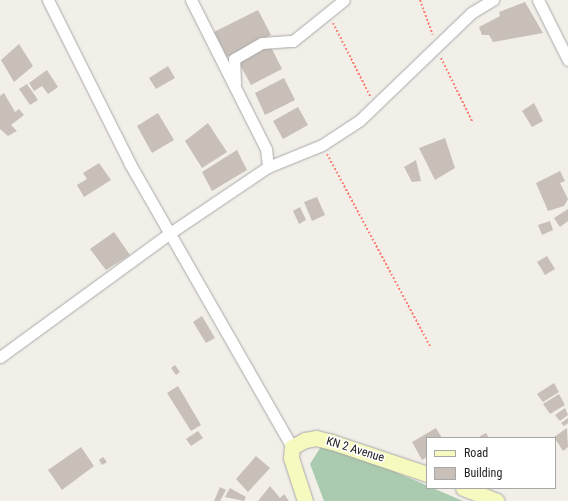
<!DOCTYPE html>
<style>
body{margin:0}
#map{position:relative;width:568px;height:501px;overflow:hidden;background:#f2efe9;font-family:"Roboto Condensed",sans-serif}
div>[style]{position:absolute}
.cemetery>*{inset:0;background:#aacbaf}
.building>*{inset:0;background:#c7bfb8}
.path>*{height:2px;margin-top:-1px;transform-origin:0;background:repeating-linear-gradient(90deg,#fa8072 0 2px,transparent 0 4px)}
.roads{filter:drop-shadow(0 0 1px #a9a9a9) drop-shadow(0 0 1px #a9a9a9)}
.street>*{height:11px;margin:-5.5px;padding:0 5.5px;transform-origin:5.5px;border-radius:5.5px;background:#fff}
.secondary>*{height:15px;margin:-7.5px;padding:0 7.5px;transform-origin:7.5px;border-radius:7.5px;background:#f7fabf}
span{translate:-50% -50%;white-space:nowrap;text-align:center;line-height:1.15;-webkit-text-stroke:3px #fff;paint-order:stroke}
.street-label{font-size:12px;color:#222}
.legend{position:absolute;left:426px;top:437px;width:130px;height:52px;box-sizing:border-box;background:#fff;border:1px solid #a7a7a7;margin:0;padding:5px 7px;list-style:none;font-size:12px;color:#222}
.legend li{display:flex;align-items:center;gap:8px;height:20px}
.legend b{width:20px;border:1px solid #a7a7a7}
</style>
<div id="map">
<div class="cemetery">
<i style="clip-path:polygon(322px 445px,358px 456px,463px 501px,324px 501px,310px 464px)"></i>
</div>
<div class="building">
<i style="clip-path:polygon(525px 2px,543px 33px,493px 42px,489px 35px,482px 35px,479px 27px,500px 16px,499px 12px)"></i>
<i style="clip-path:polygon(258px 10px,271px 35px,227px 57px,214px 32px)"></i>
<i style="clip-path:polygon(19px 44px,33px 66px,14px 82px,1px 60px)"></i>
<i style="clip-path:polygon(270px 45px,282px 69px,251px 85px,238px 61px)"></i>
<i style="clip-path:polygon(168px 66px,175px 78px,156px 89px,149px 78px)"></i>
<i style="clip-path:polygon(47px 70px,58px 87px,48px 94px,42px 86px,34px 91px,29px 83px)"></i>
<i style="clip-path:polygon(284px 78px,295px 100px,265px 115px,255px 93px)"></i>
<i style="clip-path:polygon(27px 84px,38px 100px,30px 105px,19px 89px)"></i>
<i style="clip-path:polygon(4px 93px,15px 112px,19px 109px,24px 115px,11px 125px,17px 131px,8px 136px,0 129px,0 96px)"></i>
<i style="clip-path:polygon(534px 103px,543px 121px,532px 127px,522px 111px)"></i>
<i style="clip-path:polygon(298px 107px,308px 125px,283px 139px,273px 121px)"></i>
<i style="clip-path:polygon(158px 113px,174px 140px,152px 153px,137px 126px)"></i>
<i style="clip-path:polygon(208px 123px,227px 152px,202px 168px,185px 141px)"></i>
<i style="clip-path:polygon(445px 138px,455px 168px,435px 180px,419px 148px)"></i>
<i style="clip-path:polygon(237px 150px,247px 170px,212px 191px,202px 172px)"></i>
<i style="clip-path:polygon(416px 160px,421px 181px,412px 182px,404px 167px)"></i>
<i style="clip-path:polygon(99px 163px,111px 180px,84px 197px,77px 185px,87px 179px,83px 173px)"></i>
<i style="clip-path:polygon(560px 171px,565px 181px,560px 183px,568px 199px,564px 206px,548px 211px,536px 183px)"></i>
<i style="clip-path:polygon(317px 197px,325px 215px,312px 221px,304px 202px)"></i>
<i style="clip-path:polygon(300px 207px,306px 220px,299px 224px,293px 211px)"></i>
<i style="clip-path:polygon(568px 209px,568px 221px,560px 227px,554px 218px)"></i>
<i style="clip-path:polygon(550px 221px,553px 230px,542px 235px,538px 225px)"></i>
<i style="clip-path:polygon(114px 232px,130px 255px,106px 270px,90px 249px)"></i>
<i style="clip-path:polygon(547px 256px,555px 269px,545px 275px,537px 262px)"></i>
<i style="clip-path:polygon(202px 316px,215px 338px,206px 343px,193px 322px)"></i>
<i style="clip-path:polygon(175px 365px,180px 372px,176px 375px,171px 368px)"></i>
<i style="clip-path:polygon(554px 383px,559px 392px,543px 402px,537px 394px)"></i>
<i style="clip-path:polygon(178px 386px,201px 425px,191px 431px,167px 393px)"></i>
<i style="clip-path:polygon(559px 394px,565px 405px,550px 414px,543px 404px)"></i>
<i style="clip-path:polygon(565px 408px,568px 415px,560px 421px,555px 415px)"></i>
<i style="clip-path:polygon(568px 418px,568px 423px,564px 426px,561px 423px)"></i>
<i style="clip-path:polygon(436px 428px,442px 438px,427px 438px,427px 457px,422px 460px,412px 442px)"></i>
<i style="clip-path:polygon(567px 428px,568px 447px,563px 451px,554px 437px)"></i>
<i style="clip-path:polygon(198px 431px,203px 438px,191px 446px,186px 439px)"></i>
<i style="clip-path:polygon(486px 433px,489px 438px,477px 438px)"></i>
<i style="clip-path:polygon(81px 447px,94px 466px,62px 490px,48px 470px)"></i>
<i style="clip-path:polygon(256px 456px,270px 468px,248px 492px,236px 479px)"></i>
<i style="clip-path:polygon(103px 457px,107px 462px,102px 465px,99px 460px)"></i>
<i style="clip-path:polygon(270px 486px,280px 498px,284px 494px,289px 501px,258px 501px)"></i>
<i style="clip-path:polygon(220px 487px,226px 490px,220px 501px,214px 501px)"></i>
<i style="clip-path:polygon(230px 488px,246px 497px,244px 501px,225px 497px)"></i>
</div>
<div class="path">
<i style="left:420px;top:0;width:37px;rotate:70deg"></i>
<i style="left:333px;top:23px;width:82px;rotate:63.1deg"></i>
<i style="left:441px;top:58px;width:72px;rotate:63.8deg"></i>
<i style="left:327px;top:154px;width:218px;rotate:61.8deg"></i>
</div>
<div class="roads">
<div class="street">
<i style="left:48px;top:0;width:183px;rotate:63.4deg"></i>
<i style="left:130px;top:164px;width:326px;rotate:60.2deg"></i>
<i style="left:538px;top:0;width:67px;rotate:63.4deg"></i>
<i style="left:235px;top:84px;width:25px;rotate:-92deg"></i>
<i style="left:234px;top:59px;width:32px;rotate:-30deg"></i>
<i style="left:262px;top:43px;width:31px;rotate:-4deg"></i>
<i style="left:293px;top:41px;width:65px;rotate:-38.8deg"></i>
<i style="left:268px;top:167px;width:58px;rotate:-22.2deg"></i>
<i style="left:322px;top:145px;width:45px;rotate:-33.3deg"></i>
<i style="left:360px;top:120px;width:154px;rotate:-43.9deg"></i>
<i style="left:471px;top:13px;width:26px;rotate:-31deg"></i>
<i style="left:0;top:357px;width:210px;rotate:-36.1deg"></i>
<i style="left:170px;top:233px;width:118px;rotate:-34deg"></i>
<i style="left:268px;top:167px;width:18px;rotate:-96deg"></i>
<i style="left:266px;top:149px;width:167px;rotate:-116.7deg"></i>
</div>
<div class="secondary">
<i style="left:463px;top:488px;width:36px;rotate:21deg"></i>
<i style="left:305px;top:501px;width:45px;rotate:-108deg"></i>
<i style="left:291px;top:458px;width:11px;rotate:-85deg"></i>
<i style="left:292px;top:447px;width:15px;rotate:-28deg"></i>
<i style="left:305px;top:440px;width:11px;rotate:-10deg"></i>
<i style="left:316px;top:438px;width:16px;rotate:14deg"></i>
<i style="left:332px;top:442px;width:100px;rotate:18.6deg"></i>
</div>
</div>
<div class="street-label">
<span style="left:355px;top:450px;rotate:17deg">KN 2 Avenue</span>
</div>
<ul class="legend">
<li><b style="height:5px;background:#f7fabf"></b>Road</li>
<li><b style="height:11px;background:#c7bfb8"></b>Building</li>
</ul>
</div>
